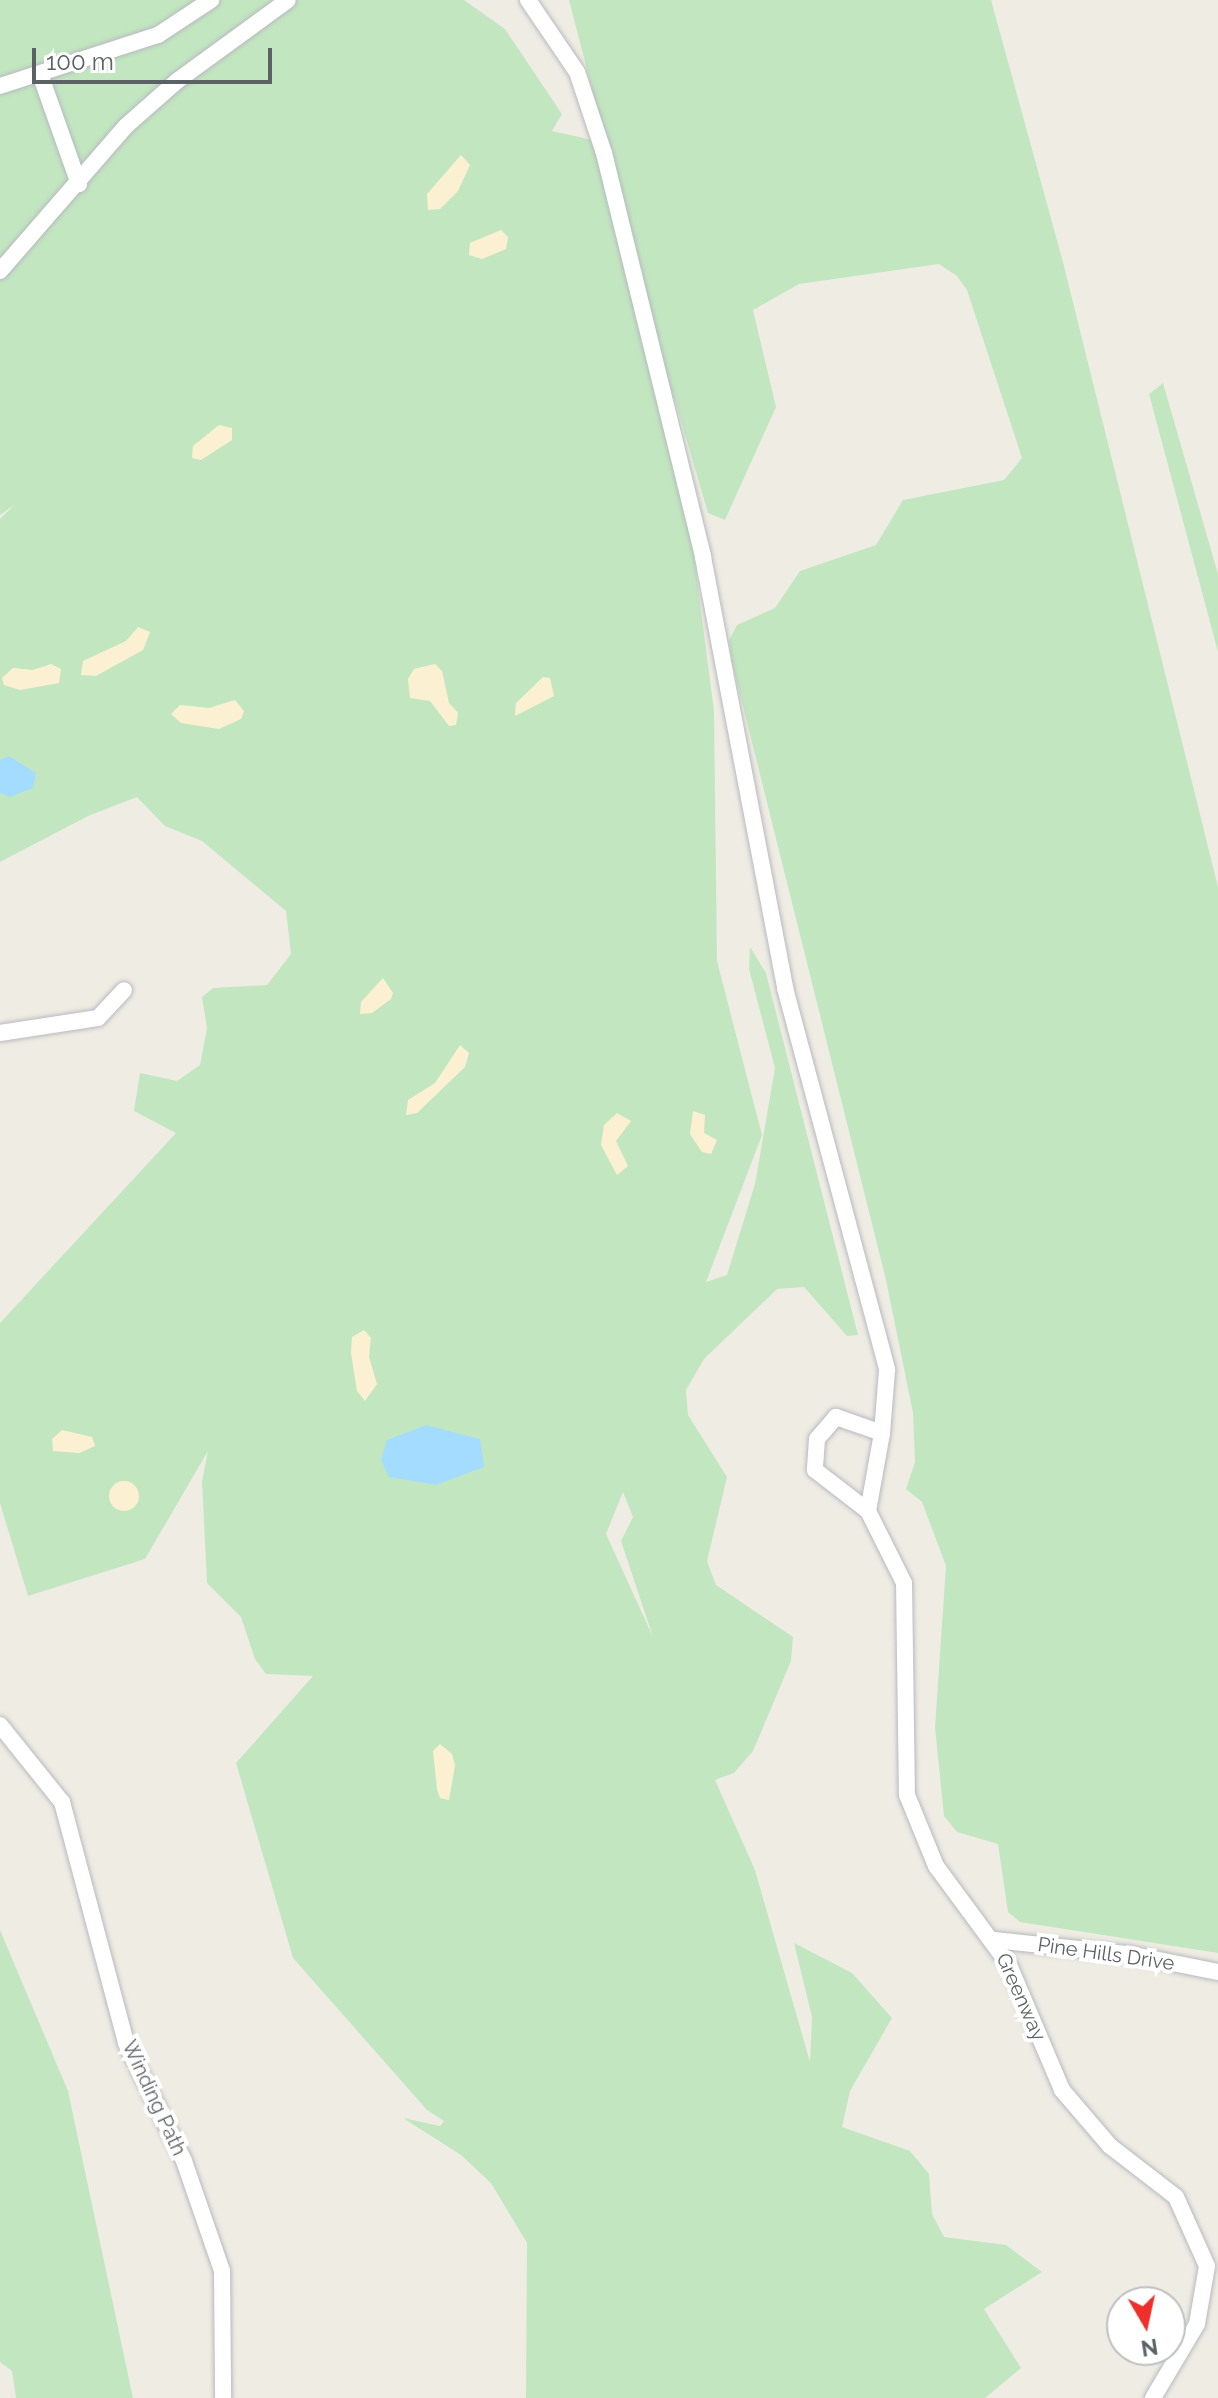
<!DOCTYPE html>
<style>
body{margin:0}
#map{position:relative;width:1218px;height:2398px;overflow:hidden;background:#efece4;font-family:Raleway,sans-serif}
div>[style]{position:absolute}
.green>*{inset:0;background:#c2e7c0}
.sand>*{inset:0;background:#fcf0d3}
.round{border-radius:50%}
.water>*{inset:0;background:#a4dcff}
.roads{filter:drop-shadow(0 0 2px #b7babf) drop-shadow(0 0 2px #b7babf)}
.minor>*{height:16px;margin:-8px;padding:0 8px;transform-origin:8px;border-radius:8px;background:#fff}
span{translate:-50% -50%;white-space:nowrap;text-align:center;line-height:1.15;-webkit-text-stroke:8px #fff;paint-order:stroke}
.street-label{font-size:20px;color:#5c6165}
.north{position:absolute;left:1106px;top:2286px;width:80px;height:80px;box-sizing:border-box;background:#fff;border:2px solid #bec0c1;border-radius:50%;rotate:171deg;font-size:22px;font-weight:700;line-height:32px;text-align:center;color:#5c6165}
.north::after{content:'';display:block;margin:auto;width:28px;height:36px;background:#ef302a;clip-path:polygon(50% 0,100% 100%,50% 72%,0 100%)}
.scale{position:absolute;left:32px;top:48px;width:240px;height:36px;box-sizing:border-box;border:4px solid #5c6165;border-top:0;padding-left:10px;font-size:24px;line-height:28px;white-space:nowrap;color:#5c6165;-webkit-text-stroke:6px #fff;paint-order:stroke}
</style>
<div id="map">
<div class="green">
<i style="clip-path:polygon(evenodd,0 0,464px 0,505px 29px,562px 114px,552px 131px,606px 143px,569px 0,991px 0,1063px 262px,1218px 887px,1218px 1953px,1020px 1922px,1008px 1912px,998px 1844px,957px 1832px,944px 1816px,935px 1727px,946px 1566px,922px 1502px,906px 1489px,915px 1462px,913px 1413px,886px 1280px,732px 662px,729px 640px,737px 625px,775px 608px,800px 571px,876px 545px,903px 500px,1004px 480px,1022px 458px,967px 290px,957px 276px,939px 264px,799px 284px,753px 310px,776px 407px,725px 520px,708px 513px,673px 393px,714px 711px,717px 961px,762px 1135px,706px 1282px,727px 1275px,755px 1184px,775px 1068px,749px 969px,750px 947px,766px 973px,858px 1335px,847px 1336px,804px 1287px,777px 1289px,704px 1359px,686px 1390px,688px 1415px,727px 1477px,707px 1561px,716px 1585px,793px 1637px,791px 1661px,753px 1751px,734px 1773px,715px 1780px,755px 1870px,810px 2062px,812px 2017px,794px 1943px,852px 1973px,892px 2018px,850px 2091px,842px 2127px,910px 2151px,929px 2174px,932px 2214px,944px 2237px,1006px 2245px,1042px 2272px,984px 2309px,1021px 2368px,985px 2398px,526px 2398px,527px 2243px,491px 2183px,461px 2155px,403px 2118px,440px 2126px,444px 2121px,427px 2110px,293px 1958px,236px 1763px,313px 1676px,266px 1674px,255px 1659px,241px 1617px,207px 1583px,202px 1481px,208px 1451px,145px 1559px,28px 1596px,0 1503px,0 1323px,176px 1133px,134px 1111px,140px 1073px,177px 1081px,200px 1065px,207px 1028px,202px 997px,213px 988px,267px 985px,291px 954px,286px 911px,202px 841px,165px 826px,137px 797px,88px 816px,0 862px,0 519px,14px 505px,0 515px,0 0,623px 1492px,633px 1517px,621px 1541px,653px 1637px,606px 1534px,623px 1492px)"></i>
<i style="clip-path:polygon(1163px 383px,1218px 574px,1218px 652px,1149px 394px)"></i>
<i style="clip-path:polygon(0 1930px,68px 2091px,133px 2398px,16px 2398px,12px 2371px,0 2362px)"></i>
</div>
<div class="sand">
<i style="clip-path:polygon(461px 155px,470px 165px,458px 191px,440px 209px,428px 210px,427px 194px)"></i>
<i style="clip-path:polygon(501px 230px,508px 237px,506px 249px,482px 259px,469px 255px,470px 243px)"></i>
<i style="clip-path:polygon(219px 425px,232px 428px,232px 440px,201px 460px,192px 458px,193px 446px)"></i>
<i style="clip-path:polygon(138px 627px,150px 632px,143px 650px,96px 676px,81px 675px,83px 661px,126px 641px)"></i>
<i style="clip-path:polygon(51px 664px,61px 669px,59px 683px,20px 690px,4px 685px,2px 678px,13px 668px,33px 670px)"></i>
<i style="clip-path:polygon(435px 664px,442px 671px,449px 703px,458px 713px,456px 725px,449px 726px,430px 701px,410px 698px,408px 679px,414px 669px)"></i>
<i style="clip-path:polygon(543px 677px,550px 678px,554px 696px,515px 716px,516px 703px)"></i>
<i style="clip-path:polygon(235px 700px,244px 711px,241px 719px,219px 729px,181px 723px,171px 714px,180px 705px,209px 708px)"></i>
<i style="clip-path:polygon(383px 978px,393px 993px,391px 999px,372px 1013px,360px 1014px,361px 1002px)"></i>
<i style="clip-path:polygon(460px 1045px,469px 1053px,465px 1067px,417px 1113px,406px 1115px,408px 1100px,435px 1083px)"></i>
<i style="clip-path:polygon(693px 1111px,705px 1115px,704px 1133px,717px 1140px,711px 1154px,702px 1152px,690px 1134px)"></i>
<i style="clip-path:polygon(617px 1113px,631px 1121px,616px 1141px,628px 1166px,617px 1175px,601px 1145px,604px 1125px)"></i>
<i style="clip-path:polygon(364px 1330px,371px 1338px,369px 1357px,377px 1384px,365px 1401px,357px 1391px,351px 1353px,352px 1337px)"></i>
<i style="clip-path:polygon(62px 1430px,92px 1437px,95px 1446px,79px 1453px,53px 1451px,52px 1439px)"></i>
<i class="round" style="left:109px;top:1481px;width:30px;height:30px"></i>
<i style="clip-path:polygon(440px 1744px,452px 1754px,455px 1765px,449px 1800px,440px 1798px,437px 1789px,433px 1751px)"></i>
</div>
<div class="water">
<i style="clip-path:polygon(9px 756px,36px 773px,33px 788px,10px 797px,0 793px,0 760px)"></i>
<i style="clip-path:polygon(426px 1425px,480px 1439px,484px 1467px,436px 1485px,389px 1477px,381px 1460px,387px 1440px)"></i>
</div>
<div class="roads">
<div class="minor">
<i style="left:528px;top:0;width:87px;rotate:55.8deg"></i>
<i style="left:577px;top:72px;width:85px;rotate:71.6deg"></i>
<i style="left:604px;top:153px;width:416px;rotate:76.2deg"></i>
<i style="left:703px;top:557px;width:439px;rotate:79.2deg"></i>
<i style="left:785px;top:988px;width:395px;rotate:75deg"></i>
<i style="left:887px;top:1370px;width:63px;rotate:94.5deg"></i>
<i style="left:40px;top:74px;width:117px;rotate:70.5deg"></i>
<i style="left:0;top:86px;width:166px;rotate:-17.9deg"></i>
<i style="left:158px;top:35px;width:64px;rotate:-33.4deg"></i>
<i style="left:0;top:271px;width:192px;rotate:-49deg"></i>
<i style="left:126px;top:126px;width:68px;rotate:-41.4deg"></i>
<i style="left:177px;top:81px;width:137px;rotate:-36.1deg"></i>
<i style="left:0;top:1033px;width:99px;rotate:-8.7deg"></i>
<i style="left:98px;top:1018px;width:38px;rotate:-47deg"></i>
<i style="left:868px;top:1511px;width:79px;rotate:-79.8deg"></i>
<i style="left:882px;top:1433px;width:49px;rotate:-160.8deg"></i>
<i style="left:836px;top:1417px;width:29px;rotate:131deg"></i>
<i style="left:817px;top:1439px;width:31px;rotate:94deg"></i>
<i style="left:815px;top:1470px;width:67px;rotate:37.7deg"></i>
<i style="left:868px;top:1511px;width:80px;rotate:63.4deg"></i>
<i style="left:904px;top:1583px;width:212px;rotate:89.2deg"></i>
<i style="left:907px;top:1795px;width:77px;rotate:67.8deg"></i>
<i style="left:936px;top:1866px;width:123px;rotate:53.6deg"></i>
<i style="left:1009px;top:1965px;width:136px;rotate:67deg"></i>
<i style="left:1062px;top:2090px;width:74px;rotate:49.4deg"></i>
<i style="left:1110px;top:2146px;width:83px;rotate:37.7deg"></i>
<i style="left:1176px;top:2197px;width:76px;rotate:65.8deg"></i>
<i style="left:1207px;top:2266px;width:59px;rotate:99.8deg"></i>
<i style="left:1197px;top:2324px;width:86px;rotate:120.7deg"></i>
<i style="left:0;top:1725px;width:99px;rotate:51.2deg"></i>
<i style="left:62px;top:1802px;width:249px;rotate:75.1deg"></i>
<i style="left:126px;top:2043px;width:131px;rotate:63.8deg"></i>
<i style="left:184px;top:2161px;width:116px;rotate:70.9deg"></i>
<i style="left:222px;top:2271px;width:127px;rotate:89.5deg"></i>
<i style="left:994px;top:1940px;width:135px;rotate:6deg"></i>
<i style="left:1128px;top:1954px;width:92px;rotate:11.3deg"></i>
</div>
</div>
<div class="street-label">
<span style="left:1106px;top:1954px;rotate:8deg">Pine Hills Drive</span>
<span style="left:1021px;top:1997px;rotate:66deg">Greenway</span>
<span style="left:154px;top:2098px;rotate:65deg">Winding Path</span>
</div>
<div class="north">N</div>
<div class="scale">100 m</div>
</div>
